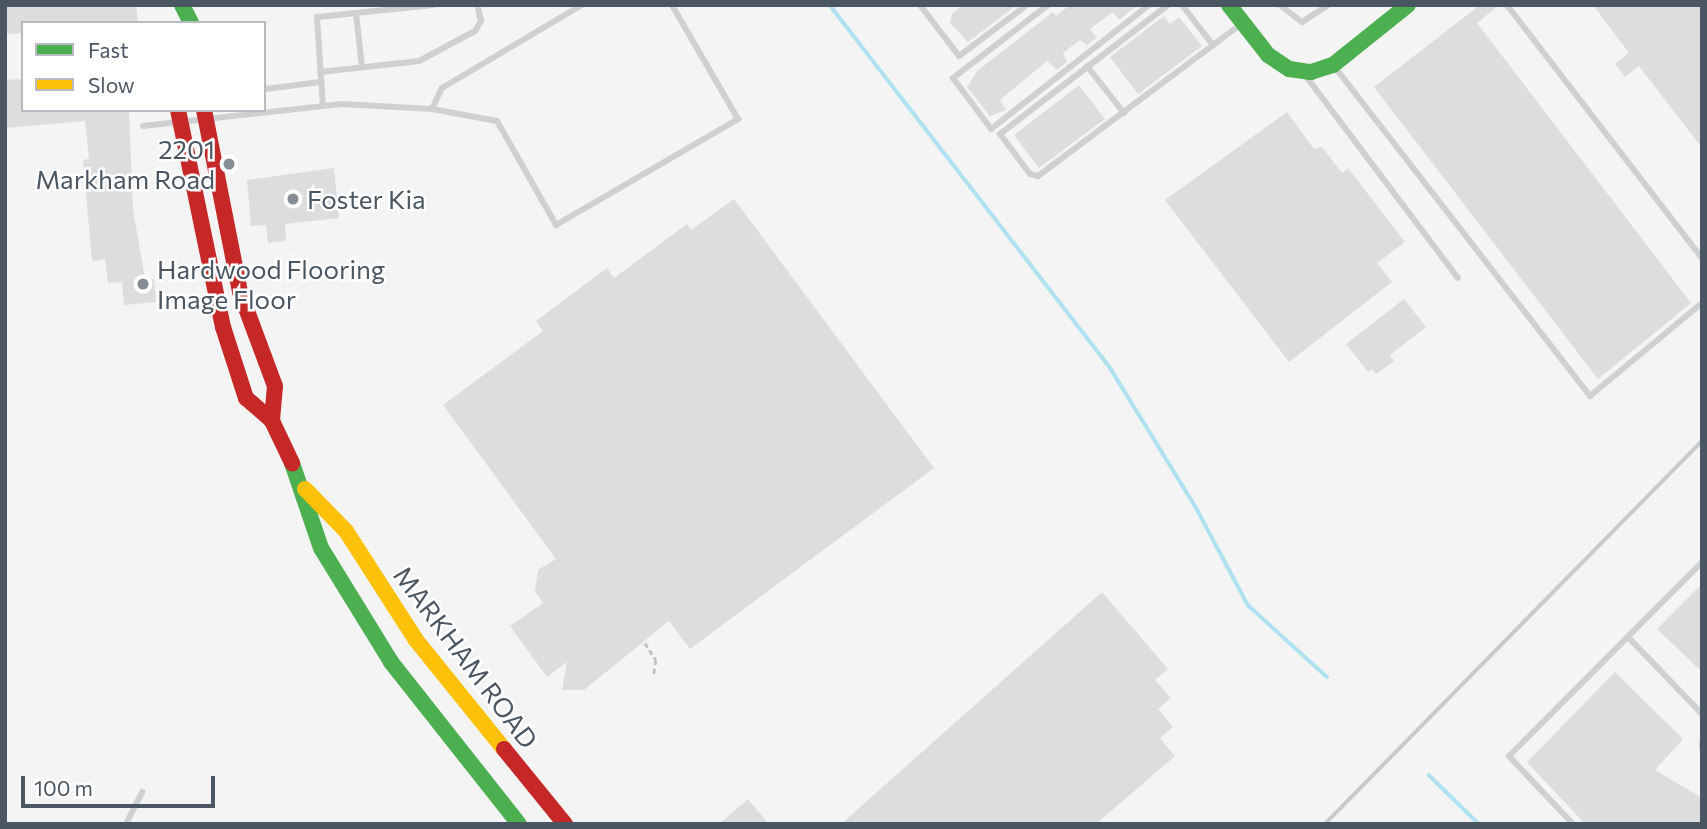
<!DOCTYPE html>
<style>
body{margin:0}
#map{position:relative;width:1707px;height:829px;overflow:hidden;background:#f4f4f4;font-family:Commissioner,sans-serif}
div>[style]{position:absolute}
.stream>*{height:3.5px;margin:-1.75px;padding:0 1.75px;transform-origin:1.75px;border-radius:1.75px;background:#aee2f0}
.building>*{inset:0;background:#ddddde}
.path>*{height:2.5px;margin-top:-1.25px;transform-origin:0;background:repeating-linear-gradient(90deg,#bcc7c4 0 5px,transparent 0 8.5px)}
.lane>*{height:6px;margin:-3px;padding:0 3px;transform-origin:3px;border-radius:3px;background:#ced0d2}
.fast>*{height:16px;margin:-8px;padding:0 8px;transform-origin:8px;border-radius:8px;background:#4caf50}
.slow>*{height:16px;margin:-8px;padding:0 8px;transform-origin:8px;border-radius:8px;background:#ffc107}
.jam>*{height:16px;margin:-8px;padding:0 8px;transform-origin:8px;border-radius:8px;background:#c62828}
.rail>*{height:3.5px;margin:-1.75px;padding:0 1.75px;transform-origin:1.75px;border-radius:1.75px;background:#c9cacc}
.dots>*{width:19px;height:19px;translate:-50% -50%;box-sizing:border-box;border:4px solid #fff;border-radius:50%}
span{translate:-50% -50%;white-space:nowrap;text-align:center;line-height:1.15;-webkit-text-stroke:5px #fff;paint-order:stroke}
.poi-label{font-size:26px;color:#4a5661}
.right{translate:-100% -50%;text-align:right}
.left{translate:0 -50%;text-align:left}
.street-label{font-size:26px;color:#4a5661}
.frame{position:absolute;inset:0;border:7px solid #4a5661;pointer-events:none}
.legend{position:absolute;left:21px;top:21px;width:245px;height:91px;box-sizing:border-box;background:#fff;border:2px solid #b7bbc0;margin:0;padding:9px 12px;list-style:none;font-size:21px;color:#4a5661}
.legend li{display:flex;align-items:center;gap:14px;height:35px}
.legend b{width:35px;border:2px solid #b7bbc0}
.scale{position:absolute;left:21px;top:776px;width:194px;height:32px;box-sizing:border-box;border:4px solid #4a5661;border-top:0;padding-left:9px;font-size:21px;line-height:24px;white-space:nowrap;color:#4a5661;-webkit-text-stroke:5px #fff;paint-order:stroke}
</style>
<div id="map">
<div class="stream">
<i style="left:830px;top:5px;width:460px;rotate:52.3deg"></i>
<i style="left:1111px;top:369px;width:164px;rotate:58.4deg"></i>
<i style="left:1197px;top:509px;width:109px;rotate:62deg"></i>
<i style="left:1248px;top:605px;width:107px;rotate:42.3deg"></i>
<i style="left:1429px;top:775px;width:70px;rotate:44.4deg"></i>
</div>
<div class="building">
<i style="clip-path:polygon(5px 5px,136px 5px,138px 23px,23px 23px,23px 33px,5px 34px)"></i>
<i style="clip-path:polygon(963px 5px,1017px 5px,968px 42px,950px 23px,952px 14px)"></i>
<i style="clip-path:polygon(1070px 5px,1138px 5px,1119px 20px,1113px 12px,1090px 29px,1097px 38px,1087px 45px,1080px 40px,1063px 53px,1067px 62px,1057px 70px,1047px 61px,1000px 100px,1006px 110px,990px 116px,967px 87px,977px 71px,1053px 12px,1056px 16px)"></i>
<i style="clip-path:polygon(1480px 5px,1499px 5px,1477px 23px,1691px 303px,1598px 379px,1374px 87px)"></i>
<i style="clip-path:polygon(1593px 5px,1702px 5px,1702px 148px,1639px 66px,1625px 77px,1615px 64px,1629px 53px)"></i>
<i style="clip-path:polygon(1164px 16px,1170px 24px,1179px 17px,1202px 46px,1138px 94px,1110px 57px)"></i>
<i style="clip-path:polygon(23px 79px,23px 110px,129px 110px,133px 209px,145px 279px,154px 279px,156px 302px,124px 305px,122px 282px,108px 283px,105px 259px,92px 261px,83px 160px,89px 159px,85px 121px,5px 128px,5px 80px)"></i>
<i style="clip-path:polygon(1079px 85px,1105px 119px,1039px 168px,1014px 135px)"></i>
<i style="clip-path:polygon(1287px 112px,1314px 149px,1322px 147px,1342px 173px,1348px 168px,1405px 242px,1377px 263px,1392px 282px,1289px 362px,1165px 200px)"></i>
<i style="clip-path:polygon(334px 168px,339px 218px,285px 224px,286px 241px,268px 243px,266px 225px,251px 226px,247px 180px)"></i>
<i style="clip-path:polygon(734px 199px,934px 468px,690px 649px,669px 621px,584px 690px,562px 690px,567px 662px,547px 677px,510px 626px,543px 603px,535px 591px,538px 570px,556px 559px,443px 405px,543px 331px,536px 321px,607px 268px,614px 278px,687px 224px,691px 230px)"></i>
<i style="clip-path:polygon(1404px 299px,1426px 327px,1390px 355px,1394px 361px,1376px 374px,1372px 369px,1368px 372px,1346px 344px)"></i>
<i style="clip-path:polygon(1702px 584px,1702px 672px,1657px 629px)"></i>
<i style="clip-path:polygon(1102px 592px,1168px 669px,1155px 680px,1171px 698px,1158px 709px,1173px 727px,1160px 738px,1175px 756px,1096px 824px,841px 824px)"></i>
<i style="clip-path:polygon(1615px 672px,1683px 739px,1655px 770px,1702px 798px,1702px 824px,1585px 824px,1527px 762px)"></i>
<i style="clip-path:polygon(748px 799px,769px 824px,719px 824px)"></i>
</div>
<div class="path">
<i style="left:645px;top:643px;width:20px;rotate:57deg"></i>
<i style="left:656px;top:660px;width:14px;rotate:98deg"></i>
</div>
<div class="lane">
<i style="left:920px;top:5px;width:64px;rotate:52.6deg"></i>
<i style="left:959px;top:56px;width:85px;rotate:-36.9deg"></i>
<i style="left:1048px;top:5px;width:120px;rotate:142.5deg"></i>
<i style="left:953px;top:78px;width:64px;rotate:53.3deg"></i>
<i style="left:991px;top:129px;width:201px;rotate:-38.1deg"></i>
<i style="left:1168px;top:5px;width:212px;rotate:142.5deg"></i>
<i style="left:1000px;top:134px;width:50px;rotate:53.1deg"></i>
<i style="left:1030px;top:174px;width:8px;rotate:14deg"></i>
<i style="left:1038px;top:176px;width:254px;rotate:-36.8deg"></i>
<i style="left:1182px;top:5px;width:51px;rotate:52.2deg"></i>
<i style="left:1280px;top:5px;width:28px;rotate:38deg"></i>
<i style="left:1302px;top:22px;width:31px;rotate:-33deg"></i>
<i style="left:1507px;top:5px;width:319px;rotate:52.4deg"></i>
<i style="left:356px;top:13px;width:54px;rotate:83.7deg"></i>
<i style="left:1087px;top:66px;width:60px;rotate:51.8deg"></i>
<i style="left:1334px;top:66px;width:418px;rotate:52.2deg"></i>
<i style="left:1590px;top:396px;width:146px;rotate:-39.7deg"></i>
<i style="left:320px;top:72px;width:100px;rotate:-6.3deg"></i>
<i style="left:419px;top:61px;width:64px;rotate:-28.2deg"></i>
<i style="left:475px;top:31px;width:12px;rotate:-59deg"></i>
<i style="left:481px;top:21px;width:16px;rotate:-104deg"></i>
<i style="left:1305px;top:75px;width:254px;rotate:53deg"></i>
<i style="left:266px;top:89px;width:54px;rotate:-7.4deg"></i>
<i style="left:323px;top:106px;width:89px;rotate:-93.9deg"></i>
<i style="left:317px;top:17px;width:117px;rotate:-5.9deg"></i>
<i style="left:432px;top:109px;width:23px;rotate:-65deg"></i>
<i style="left:442px;top:88px;width:163px;rotate:-30.7deg"></i>
<i style="left:143px;top:126px;width:200px;rotate:-6.3deg"></i>
<i style="left:342px;top:104px;width:90px;rotate:3.2deg"></i>
<i style="left:432px;top:109px;width:66px;rotate:10.5deg"></i>
<i style="left:497px;top:121px;width:120px;rotate:60.4deg"></i>
<i style="left:556px;top:225px;width:211px;rotate:-30.2deg"></i>
<i style="left:738px;top:119px;width:132px;rotate:-120.1deg"></i>
<i style="left:1628px;top:637px;width:107px;rotate:46.1deg"></i>
<i style="left:1702px;top:743px;width:5px;rotate:90deg"></i>
<i style="left:126px;top:824px;width:36px;rotate:-63deg"></i>
<i style="left:1573px;top:824px;width:93px;rotate:-133.3deg"></i>
<i style="left:1509px;top:756px;width:274px;rotate:-45.1deg"></i>
</div>
<div class="fast">
<i style="left:182px;top:5px;width:20px;rotate:63deg"></i>
<i style="left:1229px;top:5px;width:63px;rotate:52deg"></i>
<i style="left:1268px;top:55px;width:25px;rotate:34deg"></i>
<i style="left:1289px;top:69px;width:22px;rotate:8deg"></i>
<i style="left:1311px;top:72px;width:23px;rotate:-18deg"></i>
<i style="left:1333px;top:65px;width:96px;rotate:-38.7deg"></i>
<i style="left:292px;top:463px;width:90px;rotate:71.2deg"></i>
<i style="left:321px;top:548px;width:134px;rotate:58.4deg"></i>
<i style="left:391px;top:662px;width:206px;rotate:51.7deg"></i>
</div>
<div class="slow">
<i style="left:305px;top:489px;width:59px;rotate:45.7deg"></i>
<i style="left:346px;top:531px;width:130px;rotate:57.3deg"></i>
<i style="left:416px;top:640px;width:140px;rotate:51.1deg"></i>
</div>
<div class="jam">
<i style="left:178px;top:110px;width:222px;rotate:78.3deg"></i>
<i style="left:223px;top:327px;width:75px;rotate:72.1deg"></i>
<i style="left:246px;top:398px;width:35px;rotate:41deg"></i>
<i style="left:272px;top:421px;width:47px;rotate:64.5deg"></i>
<i style="left:204px;top:110px;width:186px;rotate:78.8deg"></i>
<i style="left:240px;top:292px;width:100px;rotate:69.6deg"></i>
<i style="left:275px;top:386px;width:35px;rotate:95deg"></i>
<i style="left:504px;top:749px;width:97px;rotate:50.9deg"></i>
</div>
<div class="rail">
<i style="left:1325px;top:824px;width:537px;rotate:-45.45deg"></i>
</div>
<div class="dots">
<i style="left:229px;top:164px;background:#868d94"></i>
<i style="left:293px;top:199px;background:#868d94"></i>
<i style="left:143px;top:284px;background:#868d94"></i>
</div>
<div class="poi-label">
<span class="right" style="left:215px;top:164px">2201<br>Markham Road</span>
<span class="left" style="left:307px;top:199px">Foster Kia</span>
<span class="left" style="left:157px;top:284px">Hardwood Flooring<br>Image Floor</span>
</div>
<div class="street-label">
<span style="left:466px;top:657px;rotate:53deg">MARKHAM ROAD</span>
</div>
<div class="frame"></div>
<ul class="legend">
<li><b style="height:9px;background:#4caf50"></b>Fast</li>
<li><b style="height:9px;background:#ffc107"></b>Slow</li>
</ul>
<div class="scale">100 m</div>
</div>
